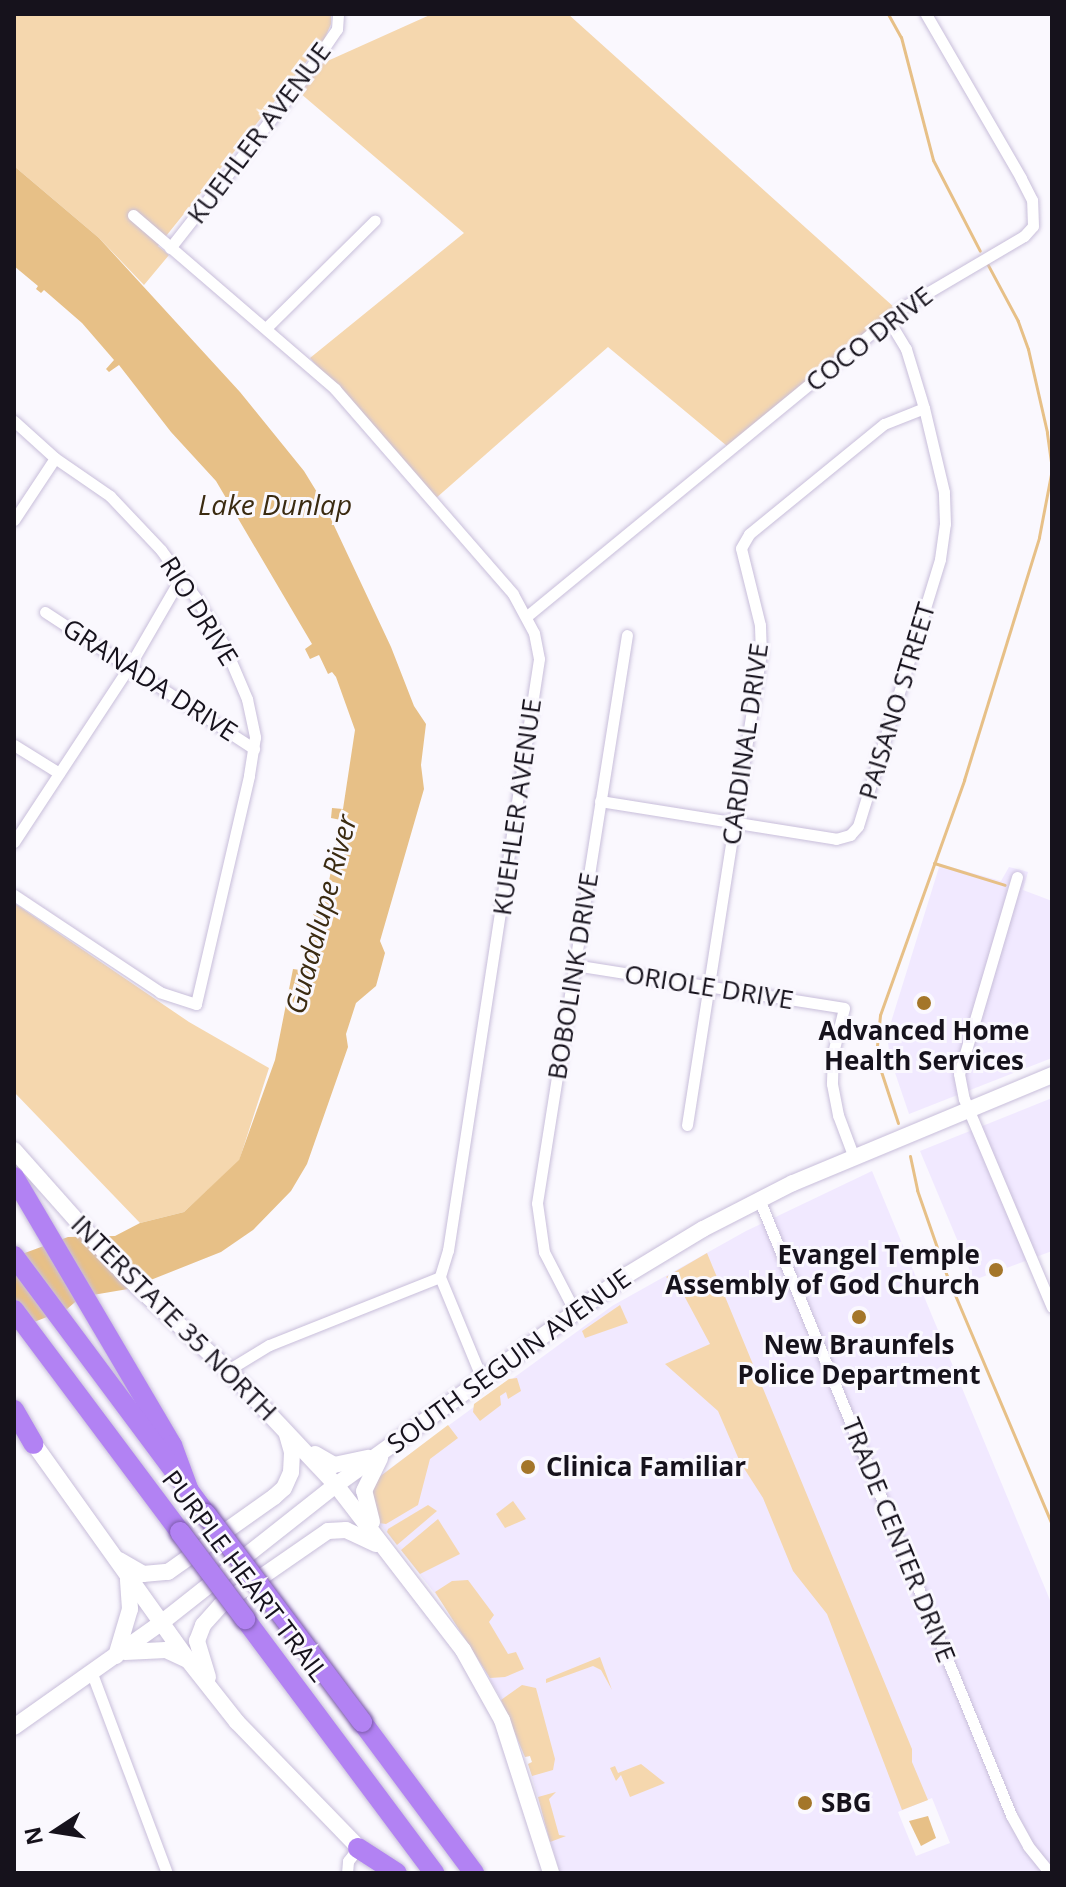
<!DOCTYPE html>
<style>
body{margin:0}
#map{position:relative;width:1066px;height:1887px;overflow:hidden;background:#faf8fe;font-family:"Open Sans",sans-serif}
div>[style]{position:absolute}
.built>*{inset:0;background:#f1e9ff}
.green>*{inset:0;background:#f5d7ae}
.water>*{inset:0;background:#e7c087}
.stream>*{height:3px;margin:-1.5px;padding:0 1.5px;transform-origin:1.5px;border-radius:1.5px;background:#e7c087}
.roads{filter:drop-shadow(0 0 2px #c8beda) drop-shadow(0 0 2px #c8beda)}
.minor>*{height:11px;margin:-5.5px;padding:0 5.5px;transform-origin:5.5px;border-radius:5.5px;background:#fff}
.secondary>*{height:16px;margin:-8px;padding:0 8px;transform-origin:8px;border-radius:8px;background:#fff}
.motorway>*{height:20px;margin:-10px;padding:0 10px;transform-origin:10px;border-radius:10px;background:#b282f3}
.bridges{filter:drop-shadow(0 0 2px #7b5ba8) drop-shadow(0 0 2px #7b5ba8)}
.motorway-bridge>*{height:20px;margin:-10px;padding:0 10px;transform-origin:10px;border-radius:10px;background:#b282f3}
.dots>*{width:22px;height:22px;translate:-50% -50%;box-sizing:border-box;border:4px solid #faf8fe;border-radius:50%}
span{translate:-50% -50%;white-space:nowrap;text-align:center;line-height:1.15;-webkit-text-stroke:6px #faf8fe;paint-order:stroke}
.street-label{font-size:26px;color:#16121c}
.poi-label{font-size:26px;color:#16121c;font-weight:700}
.right{translate:-100% -50%;text-align:right}
.left{translate:0 -50%;text-align:left}
.water-label{font-size:28px;color:#3b2b11;font-style:italic}
.frame{position:absolute;inset:0;border:16px solid #16121c;pointer-events:none}
.north{position:absolute;left:16px;top:1791px;width:80px;height:80px;-webkit-text-stroke:6px #faf8fe;paint-order:stroke;rotate:258deg;font-size:22px;font-weight:700;line-height:32px;text-align:center;color:#16121c}
.north::after{content:'';display:block;margin:auto;width:28px;height:36px;background:#16121c;clip-path:polygon(50% 0,100% 100%,50% 72%,0 100%)}
</style>
<div id="map">
<div class="built">
<i style="clip-path:polygon(940px 864px,1001px 881px,1009px 867px,1028px 872px,1023px 890px,1052px 901px,1052px 1058px,909px 1114px,890px 1058px,887px 1035px)"></i>
<i style="clip-path:polygon(1052px 1098px,1052px 1251px,974px 1280px,920px 1151px)"></i>
<i style="clip-path:polygon(evenodd,872px 1171px,1052px 1605px,1052px 1873px,560px 1873px,528px 1764px,532px 1762px,530px 1756px,525px 1757px,503px 1702px,455px 1619px,379px 1523px,381px 1475px,612px 1306px,746px 1231px,872px 1171px,932px 1798px,950px 1843px,916px 1856px,898px 1812px,932px 1798px)"></i>
</div>
<div class="green">
<i style="clip-path:polygon(14px 14px,331px 14px,331px 24px,324px 40px,158px 246px,169px 255px,144px 285px,99px 238px,14px 166px)"></i>
<i style="clip-path:polygon(432px 14px,568px 14px,895px 308px,727px 446px,608px 347px,435px 499px,310px 358px,464px 233px,300px 93px,323px 63px)"></i>
<i style="clip-path:polygon(14px 903px,189px 1022px,269px 1068px,239px 1161px,184px 1212px,140px 1223px,14px 1092px)"></i>
<i style="clip-path:polygon(707px 1253px,912px 1749px,912px 1762px,928px 1800px,902px 1810px,827px 1614px,793px 1571px,763px 1498px,740px 1462px,718px 1411px,665px 1364px,710px 1344px,681px 1290px,666px 1277px)"></i>
<i style="clip-path:polygon(620px 1305px,628px 1323px,585px 1338px,582px 1331px)"></i>
<i style="clip-path:polygon(517px 1378px,521px 1391px,508px 1399px,506px 1392px,500px 1396px,501px 1405px,480px 1421px,473px 1412px,474px 1404px,509px 1379px)"></i>
<i style="clip-path:polygon(448px 1425px,458px 1438px,430px 1459px,418px 1505px,386px 1524px,379px 1523px,370px 1495px,378px 1478px)"></i>
<i style="clip-path:polygon(513px 1501px,526px 1519px,505px 1528px,496px 1514px)"></i>
<i style="clip-path:polygon(428px 1505px,437px 1511px,397px 1545px,387px 1532px,388px 1529px)"></i>
<i style="clip-path:polygon(438px 1519px,460px 1554px,420px 1574px,401px 1550px)"></i>
<i style="clip-path:polygon(468px 1580px,494px 1615px,489px 1622px,508px 1654px,516px 1652px,524px 1669px,505px 1677px,490px 1678px,435px 1592px,452px 1581px)"></i>
<i style="clip-path:polygon(600px 1657px,612px 1690px,601px 1670px,593px 1666px,546px 1683px,546px 1679px)"></i>
<i style="clip-path:polygon(522px 1685px,536px 1688px,555px 1759px,553px 1770px,532px 1776px,528px 1764px,532px 1762px,530px 1756px,525px 1757px,501px 1700px)"></i>
<i style="clip-path:polygon(641px 1764px,665px 1783px,630px 1797px,621px 1775px,616px 1781px,610px 1768px,615px 1766px,618px 1773px)"></i>
<i style="clip-path:polygon(556px 1792px,549px 1799px,559px 1835px,566px 1836px,550px 1842px,538px 1797px)"></i>
</div>
<div class="water">
<i style="clip-path:polygon(14px 166px,99px 238px,240px 392px,304px 471px,323px 502px,391px 647px,414px 706px,426px 724px,421px 765px,424px 789px,380px 941px,385px 953px,376px 986px,356px 1003px,346px 1034px,348px 1047px,307px 1164px,291px 1191px,253px 1230px,221px 1252px,128px 1289px,81px 1297px,67px 1309px,14px 1330px,14px 1257px,68px 1237px,115px 1236px,140px 1223px,184px 1212px,239px 1160px,275px 1060px,293px 969px,300px 970px,311px 938px,317px 931px,312px 917px,328px 886px,341px 820px,331px 818px,332px 808px,343px 809px,355px 730px,336px 677px,332px 672px,328px 674px,319px 655px,310px 659px,305px 649px,312px 644px,216px 481px,171px 432px,119px 365px,109px 372px,106px 369px,114px 360px,82px 323px,44px 290px,41px 293px,36px 289px,38px 286px,14px 266px)"></i>
<i style="clip-path:polygon(928px 1816px,936px 1838px,921px 1846px,909px 1821px)"></i>
</div>
<div class="stream">
<i style="left:888px;top:14px;width:26px;rotate:61deg"></i>
<i style="left:901px;top:37px;width:127px;rotate:75.4deg"></i>
<i style="left:933px;top:160px;width:102px;rotate:62.7deg"></i>
<i style="left:934px;top:863px;width:74px;rotate:17.2deg"></i>
<i style="left:898px;top:1123px;width:71px;rotate:-108.2deg"></i>
<i style="left:876px;top:1056px;width:41px;rotate:-84.4deg"></i>
<i style="left:880px;top:1015px;width:250px;rotate:-70.3deg"></i>
<i style="left:964px;top:780px;width:254px;rotate:-72.8deg"></i>
<i style="left:1039px;top:537px;width:69px;rotate:-79.2deg"></i>
<i style="left:1052px;top:469px;width:37px;rotate:-98deg"></i>
<i style="left:1047px;top:432px;width:85px;rotate:-102.9deg"></i>
<i style="left:1028px;top:349px;width:30px;rotate:-110deg"></i>
<i style="left:1018px;top:321px;width:64px;rotate:-118.2deg"></i>
<i style="left:910px;top:1156px;width:35px;rotate:78deg"></i>
<i style="left:917px;top:1190px;width:91px;rotate:70.8deg"></i>
<i style="left:947px;top:1276px;width:269px;rotate:67.1deg"></i>
</div>
<div class="roads">
<div class="minor">
<i style="left:133px;top:215px;width:267px;rotate:40.7deg"></i>
<i style="left:335px;top:389px;width:271px;rotate:49deg"></i>
<i style="left:513px;top:594px;width:44px;rotate:61.7deg"></i>
<i style="left:534px;top:633px;width:26px;rotate:79deg"></i>
<i style="left:539px;top:659px;width:598px;rotate:98.75deg"></i>
<i style="left:448px;top:1250px;width:28px;rotate:107deg"></i>
<i style="left:440px;top:1277px;width:184px;rotate:158.3deg"></i>
<i style="left:269px;top:1345px;width:48px;rotate:148.6deg"></i>
<i style="left:170px;top:248px;width:217px;rotate:-51.9deg"></i>
<i style="left:304px;top:77px;width:58px;rotate:-55.5deg"></i>
<i style="left:337px;top:29px;width:15px;rotate:-86deg"></i>
<i style="left:266px;top:328px;width:153px;rotate:-44.7deg"></i>
<i style="left:14px;top:421px;width:55px;rotate:42.1deg"></i>
<i style="left:55px;top:458px;width:67px;rotate:34.6deg"></i>
<i style="left:110px;top:496px;width:74px;rotate:46.6deg"></i>
<i style="left:161px;top:550px;width:59px;rotate:53.9deg"></i>
<i style="left:196px;top:598px;width:55px;rotate:59.2deg"></i>
<i style="left:224px;top:645px;width:59px;rotate:66.9deg"></i>
<i style="left:247px;top:699px;width:39px;rotate:78deg"></i>
<i style="left:255px;top:737px;width:39px;rotate:99deg"></i>
<i style="left:249px;top:776px;width:234px;rotate:103.1deg"></i>
<i style="left:196px;top:1004px;width:38px;rotate:-162deg"></i>
<i style="left:160px;top:992px;width:175px;rotate:-146.4deg"></i>
<i style="left:14px;top:520px;width:74px;rotate:-56.5deg"></i>
<i style="left:45px;top:612px;width:250px;rotate:33.2deg"></i>
<i style="left:527px;top:616px;width:489px;rotate:-39.4deg"></i>
<i style="left:905px;top:306px;width:138px;rotate:-30.5deg"></i>
<i style="left:1024px;top:236px;width:13px;rotate:-48deg"></i>
<i style="left:1033px;top:226px;width:26px;rotate:-92deg"></i>
<i style="left:1032px;top:200px;width:25px;rotate:-117deg"></i>
<i style="left:1021px;top:178px;width:190px;rotate:-120.1deg"></i>
<i style="left:14px;top:745px;width:53px;rotate:31.9deg"></i>
<i style="left:600px;top:801px;width:239px;rotate:9.1deg"></i>
<i style="left:836px;top:839px;width:15px;rotate:-16deg"></i>
<i style="left:850px;top:835px;width:12px;rotate:-48deg"></i>
<i style="left:858px;top:826px;width:279px;rotate:-72.9deg"></i>
<i style="left:940px;top:559px;width:35px;rotate:-82deg"></i>
<i style="left:945px;top:524px;width:32px;rotate:-92deg"></i>
<i style="left:944px;top:492px;width:86px;rotate:-103.4deg"></i>
<i style="left:924px;top:408px;width:62px;rotate:-107deg"></i>
<i style="left:906px;top:349px;width:33px;rotate:-121deg"></i>
<i style="left:14px;top:842px;width:209px;rotate:-56.7deg"></i>
<i style="left:129px;top:667px;width:104px;rotate:-60deg"></i>
<i style="left:1017px;top:877px;width:205px;rotate:106.4deg"></i>
<i style="left:959px;top:1074px;width:25px;rotate:79deg"></i>
<i style="left:964px;top:1099px;width:226px;rotate:67.1deg"></i>
<i style="left:574px;top:965px;width:273px;rotate:9deg"></i>
<i style="left:844px;top:1008px;width:46px;rotate:103.7deg"></i>
<i style="left:833px;top:1053px;width:31px;rotate:92deg"></i>
<i style="left:832px;top:1084px;width:32px;rotate:79deg"></i>
<i style="left:838px;top:1115px;width:43px;rotate:69.4deg"></i>
<i style="left:687px;top:1125px;width:476px;rotate:-81.1deg"></i>
<i style="left:761px;top:655px;width:30px;rotate:-92deg"></i>
<i style="left:760px;top:625px;width:79px;rotate:-103.9deg"></i>
<i style="left:741px;top:548px;width:16px;rotate:-60deg"></i>
<i style="left:749px;top:534px;width:174px;rotate:-39.2deg"></i>
<i style="left:884px;top:424px;width:43px;rotate:-21.8deg"></i>
<i style="left:759px;top:1199px;width:666px;rotate:67.75deg"></i>
<i style="left:1011px;top:1815px;width:35px;rotate:61deg"></i>
<i style="left:1028px;top:1846px;width:35px;rotate:51deg"></i>
<i style="left:440px;top:1277px;width:110px;rotate:67.6deg"></i>
<i style="left:574px;top:1310px;width:65px;rotate:-117.3deg"></i>
<i style="left:544px;top:1252px;width:49px;rotate:-98.1deg"></i>
<i style="left:537px;top:1203px;width:575px;rotate:-81deg"></i>
<i style="left:91px;top:1671px;width:216px;rotate:69.4deg"></i>
<i style="left:347px;top:1873px;width:12px;rotate:-85deg"></i>
<i style="left:348px;top:1861px;width:16px;rotate:-52deg"></i>
</div>
<div class="secondary">
<i style="left:14px;top:1150px;width:169px;rotate:48.4deg"></i>
<i style="left:126px;top:1276px;width:139px;rotate:42.7deg"></i>
<i style="left:228px;top:1370px;width:158px;rotate:46.8deg"></i>
<i style="left:336px;top:1485px;width:208px;rotate:52.4deg"></i>
<i style="left:463px;top:1650px;width:80px;rotate:60.9deg"></i>
<i style="left:502px;top:1720px;width:161px;rotate:72.2deg"></i>
<i style="left:34px;top:1444px;width:265px;rotate:54.5deg"></i>
<i style="left:188px;top:1660px;width:79px;rotate:51.7deg"></i>
<i style="left:237px;top:1722px;width:185px;rotate:45.9deg"></i>
<i style="left:315px;top:1454px;width:22px;rotate:30deg"></i>
<i style="left:334px;top:1465px;width:35px;rotate:-12deg"></i>
<i style="left:372px;top:1522px;width:32px;rotate:-104deg"></i>
<i style="left:364px;top:1491px;width:37px;rotate:-64deg"></i>
<i style="left:119px;top:1560px;width:28px;rotate:30deg"></i>
<i style="left:143px;top:1574px;width:25px;rotate:-5deg"></i>
<i style="left:168px;top:1572px;width:130px;rotate:-35.3deg"></i>
<i style="left:274px;top:1497px;width:13px;rotate:-42deg"></i>
<i style="left:284px;top:1488px;width:17px;rotate:-66deg"></i>
<i style="left:291px;top:1472px;width:20px;rotate:-87deg"></i>
<i style="left:292px;top:1452px;width:19px;rotate:-106deg"></i>
<i style="left:125px;top:1652px;width:41px;rotate:-2.8deg"></i>
<i style="left:166px;top:1650px;width:23px;rotate:25deg"></i>
<i style="left:116px;top:1656px;width:49px;rotate:-73.4deg"></i>
<i style="left:130px;top:1609px;width:30px;rotate:-94deg"></i>
<i style="left:208px;top:1677px;width:38px;rotate:-107deg"></i>
<i style="left:197px;top:1641px;width:17px;rotate:-69deg"></i>
<i style="left:203px;top:1625px;width:27px;rotate:-48deg"></i>
<i style="left:221px;top:1605px;width:130px;rotate:-34.7deg"></i>
<i style="left:328px;top:1531px;width:18px;rotate:-3deg"></i>
<i style="left:346px;top:1530px;width:33px;rotate:25deg"></i>
<i style="left:14px;top:1727px;width:180px;rotate:-35.3deg"></i>
<i style="left:161px;top:1623px;width:223px;rotate:-38.3deg"></i>
<i style="left:336px;top:1485px;width:359px;rotate:-35.8deg"></i>
<i style="left:627px;top:1275px;width:89px;rotate:-31.2deg"></i>
<i style="left:703px;top:1229px;width:101px;rotate:-27.1deg"></i>
<i style="left:793px;top:1183px;width:281px;rotate:-22.6deg"></i>
</div>
<div class="motorway">
<i style="left:14px;top:1177px;width:311px;rotate:59.5deg"></i>
<i style="left:172px;top:1445px;width:49px;rotate:69.7deg"></i>
<i style="left:14px;top:1256px;width:322px;rotate:53.3deg"></i>
<i style="left:14px;top:1310px;width:277px;rotate:53.2deg"></i>
<i style="left:14px;top:1410px;width:39px;rotate:60deg"></i>
<i style="left:245px;top:1619px;width:317px;rotate:53.3deg"></i>
<i style="left:362px;top:1722px;width:188px;rotate:53.4deg"></i>
<i style="left:358px;top:1848px;width:46px;rotate:32.7deg"></i>
</div>
</div>
<div class="bridges">
<div class="motorway-bridge">
<i style="left:206px;top:1514px;width:260px;rotate:53.1deg"></i>
<i style="left:180px;top:1532px;width:109px;rotate:53.2deg"></i>
</div>
</div>
<div class="dots">
<i style="left:924px;top:1003px;background:#a47629"></i>
<i style="left:996px;top:1270px;background:#a47629"></i>
<i style="left:859px;top:1317px;background:#a47629"></i>
<i style="left:528px;top:1467px;background:#a47629"></i>
<i style="left:805px;top:1803px;background:#a47629"></i>
</div>
<div class="street-label">
<span style="left:259px;top:133px;rotate:-53deg">KUEHLER AVENUE</span>
<span style="left:869px;top:339px;rotate:-38deg">COCO DRIVE</span>
<span style="left:199px;top:611px;rotate:58deg">RIO DRIVE</span>
<span style="left:150px;top:680px;rotate:33deg">GRANADA DRIVE</span>
<span style="left:897px;top:701px;rotate:-73deg">PAISANO STREET</span>
<span style="left:745px;top:744px;rotate:-82deg">CARDINAL DRIVE</span>
<span style="left:517px;top:807px;rotate:-82deg">KUEHLER AVENUE</span>
<span style="left:573px;top:976px;rotate:-81deg">BOBOLINK DRIVE</span>
<span style="left:709px;top:987px;rotate:9deg">ORIOLE DRIVE</span>
<span style="left:174px;top:1318px;rotate:45deg">INTERSTATE 35 NORTH</span>
<span style="left:509px;top:1361px;rotate:-36deg">SOUTH SEGUIN AVENUE</span>
<span style="left:899px;top:1540px;rotate:68deg">TRADE CENTER DRIVE</span>
<span style="left:245px;top:1576px;rotate:53deg">PURPLE HEART TRAIL</span>
</div>
<div class="poi-label">
<span style="left:924px;top:1046px">Advanced Home<br>Health Services</span>
<span class="right" style="left:980px;top:1270px">Evangel Temple<br>Assembly of God Church</span>
<span style="left:859px;top:1360px">New Braunfels<br>Police Department</span>
<span class="left" style="left:546px;top:1467px">Clinica Familiar</span>
<span class="left" style="left:821px;top:1803px">SBG</span>
</div>
<div class="water-label">
<span style="left:275px;top:504px">Lake Dunlap</span>
<span style="left:320px;top:914px;rotate:-75deg">Guadalupe River</span>
</div>
<div class="frame"></div>
<div class="north">N</div>
</div>
